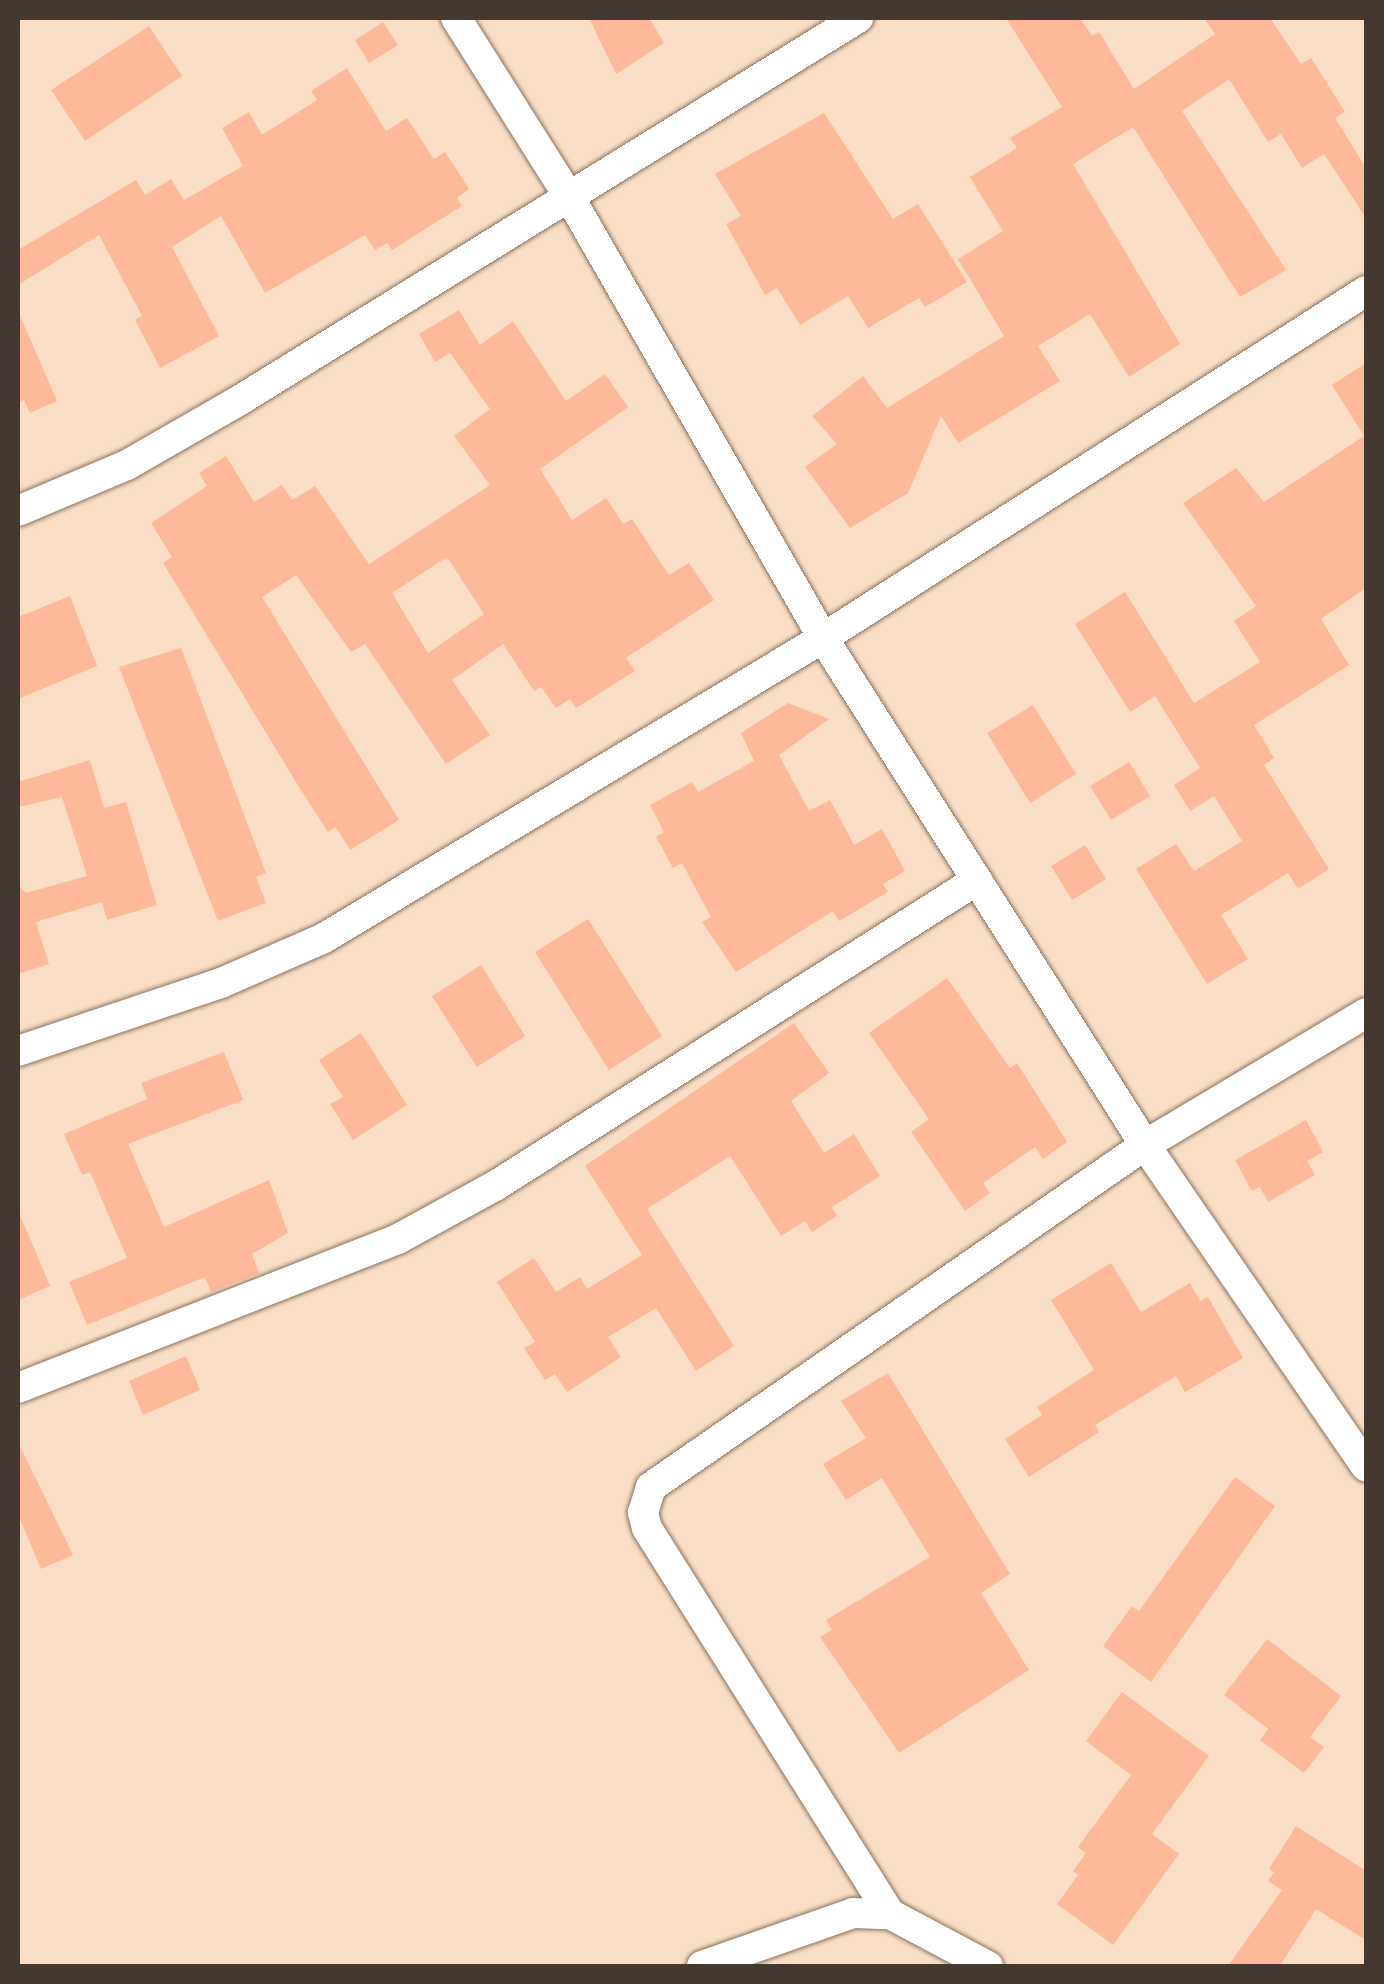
<!DOCTYPE html>
<style>
body{margin:0}
#map{position:relative;width:1384px;height:1984px;overflow:hidden;background:#f9dec5;font-family:"Alegreya Sans",sans-serif}
div>[style]{position:absolute}
.building>*{inset:0;background:#fdb999}
.roads{filter:drop-shadow(0 0 2px #89715b) drop-shadow(0 0 2px #89715b)}
.street>*{height:30px;margin:-15px;padding:0 15px;transform-origin:15px;border-radius:15px;background:#fff}
span{translate:-50% -50%;white-space:nowrap;text-align:center;line-height:1.15;-webkit-text-stroke:8px #feedde;paint-order:stroke}
.frame{position:absolute;inset:0;border:20px solid #43392f;pointer-events:none}
</style>
<div id="map">
<div class="building">
<i style="clip-path:polygon(589px 18px,649px 18px,664px 43px,616px 74px)"></i>
<i style="clip-path:polygon(1006px 18px,1080px 18px,1092px 36px,1099px 32px,1134px 89px,1215px 34px,1204px 18px,1270px 18px,1301px 64px,1311px 58px,1345px 112px,1335px 118px,1366px 168px,1366px 218px,1324px 154px,1302px 168px,1281px 134px,1268px 142px,1229px 79px,1182px 111px,1286px 270px,1240px 297px,1133px 127px,1073px 164px,1180px 344px,1129px 377px,1090px 314px,1038px 346px,1060px 381px,958px 443px,941px 416px,908px 493px,850px 528px,805px 467px,837px 444px,812px 416px,863px 376px,887px 408px,1004px 336px,958px 259px,1003px 231px,970px 177px,1017px 148px,1010px 138px,1062px 107px)"></i>
<i style="clip-path:polygon(383px 22px,398px 45px,369px 63px,355px 40px)"></i>
<i style="clip-path:polygon(149px 26px,182px 76px,85px 141px,51px 90px)"></i>
<i style="clip-path:polygon(347px 68px,386px 131px,407px 118px,434px 159px,445px 152px,469px 189px,457px 198px,462px 206px,392px 250px,387px 243px,375px 250px,365px 235px,265px 293px,221px 216px,172px 247px,219px 336px,160px 368px,135px 320px,142px 316px,99px 235px,18px 285px,18px 250px,136px 180px,145px 195px,171px 179px,184px 200px,243px 166px,222px 128px,249px 112px,262px 135px,317px 100px,311px 91px)"></i>
<i style="clip-path:polygon(824px 113px,893px 219px,918px 204px,967px 282px,925px 307px,919px 298px,868px 328px,848px 296px,800px 325px,777px 288px,765px 295px,726px 224px,741px 216px,715px 174px)"></i>
<i style="clip-path:polygon(evenodd,459px 310px,480px 345px,513px 321px,566px 401px,605px 374px,628px 407px,540px 469px,572px 520px,606px 498px,623px 524px,632px 519px,669px 575px,689px 563px,714px 600px,626px 658px,635px 671px,576px 708px,570px 699px,556px 708px,541px 687px,534px 691px,503px 644px,452px 680px,490px 735px,446px 764px,365px 644px,351px 652px,296px 575px,262px 597px,399px 820px,350px 850px,336px 827px,328px 832px,299px 787px,163px 563px,172px 557px,151px 523px,207px 486px,199px 473px,226px 456px,254px 502px,282px 485px,292px 500px,315px 486px,369px 564px,490px 485px,454px 436px,490px 409px,450px 353px,435px 362px,419px 334px,459px 310px,447px 557px,484px 614px,428px 653px,392px 593px,447px 557px)"></i>
<i style="clip-path:polygon(18px 311px,57px 401px,30px 413px,24px 400px,18px 403px)"></i>
<i style="clip-path:polygon(1366px 363px,1366px 588px,1321px 619px,1349px 665px,1254px 725px,1274px 758px,1264px 765px,1329px 869px,1298px 889px,1288px 873px,1221px 915px,1248px 959px,1207px 984px,1136px 869px,1176px 844px,1194px 871px,1242px 841px,1214px 796px,1190px 811px,1174px 785px,1200px 768px,1155px 696px,1130px 712px,1075px 624px,1125px 592px,1194px 703px,1260px 662px,1234px 621px,1256px 606px,1183px 503px,1236px 468px,1264px 502px,1364px 436px,1332px 385px)"></i>
<i style="clip-path:polygon(70px 596px,97px 666px,18px 699px,18px 617px)"></i>
<i style="clip-path:polygon(181px 648px,266px 873px,256px 877px,266px 903px,218px 921px,119px 667px)"></i>
<i style="clip-path:polygon(788px 703px,829px 719px,779px 755px,809px 811px,830px 800px,854px 845px,882px 829px,905px 871px,883px 884px,888px 892px,839px 921px,833px 911px,736px 972px,702px 922px,711px 917px,682px 863px,673px 868px,656px 837px,664px 832px,650px 805px,692px 782px,698px 792px,754px 761px,741px 733px)"></i>
<i style="clip-path:polygon(1033px 705px,1076px 774px,1030px 803px,987px 733px)"></i>
<i style="clip-path:polygon(90px 760px,104px 808px,126px 802px,157px 905px,107px 920px,102px 902px,36px 922px,49px 964px,18px 974px,18px 885px,26px 893px,87px 876px,62px 797px,18px 807px,18px 782px)"></i>
<i style="clip-path:polygon(1129px 762px,1150px 796px,1111px 820px,1090px 786px)"></i>
<i style="clip-path:polygon(1085px 845px,1106px 879px,1072px 900px,1051px 866px)"></i>
<i style="clip-path:polygon(588px 919px,662px 1036px,609px 1070px,535px 952px)"></i>
<i style="clip-path:polygon(481px 965px,525px 1036px,477px 1067px,432px 996px)"></i>
<i style="clip-path:polygon(947px 978px,1010px 1068px,1017px 1063px,1067px 1142px,1043px 1159px,1035px 1147px,983px 1183px,990px 1193px,965px 1211px,911px 1132px,929px 1119px,869px 1033px)"></i>
<i style="clip-path:polygon(794px 1023px,829px 1073px,791px 1101px,824px 1153px,854px 1134px,880px 1176px,832px 1207px,837px 1216px,812px 1232px,805px 1221px,781px 1236px,730px 1156px,647px 1209px,734px 1346px,696px 1371px,656px 1308px,608px 1337px,621px 1357px,567px 1392px,555px 1374px,545px 1380px,524px 1348px,535px 1342px,497px 1282px,534px 1258px,556px 1292px,580px 1277px,587px 1289px,642px 1255px,585px 1166px)"></i>
<i style="clip-path:polygon(361px 1033px,407px 1105px,353px 1140px,330px 1104px,343px 1097px,319px 1060px)"></i>
<i style="clip-path:polygon(224px 1052px,243px 1100px,128px 1144px,164px 1227px,269px 1180px,288px 1233px,252px 1254px,259px 1273px,211px 1292px,205px 1277px,87px 1325px,69px 1282px,127px 1258px,90px 1172px,82px 1175px,64px 1134px,147px 1099px,141px 1083px)"></i>
<i style="clip-path:polygon(1306px 1120px,1323px 1152px,1307px 1161px,1315px 1175px,1268px 1202px,1260px 1187px,1252px 1191px,1235px 1160px)"></i>
<i style="clip-path:polygon(18px 1210px,50px 1286px,18px 1300px)"></i>
<i style="clip-path:polygon(1111px 1263px,1141px 1312px,1190px 1283px,1200px 1301px,1208px 1297px,1243px 1358px,1185px 1392px,1176px 1376px,1095px 1425px,1099px 1432px,1029px 1477px,1005px 1439px,1042px 1415px,1037px 1407px,1094px 1370px,1051px 1300px)"></i>
<i style="clip-path:polygon(186px 1356px,200px 1390px,143px 1415px,129px 1381px)"></i>
<i style="clip-path:polygon(888px 1373px,1010px 1574px,981px 1593px,1029px 1670px,899px 1753px,820px 1637px,832px 1630px,826px 1620px,930px 1557px,882px 1478px,846px 1500px,823px 1464px,866px 1438px,841px 1401px)"></i>
<i style="clip-path:polygon(18px 1442px,73px 1555px,41px 1569px,18px 1514px)"></i>
<i style="clip-path:polygon(1235px 1477px,1275px 1506px,1151px 1682px,1103px 1646px,1132px 1606px,1139px 1611px)"></i>
<i style="clip-path:polygon(1267px 1639px,1341px 1696px,1310px 1737px,1324px 1747px,1304px 1773px,1260px 1740px,1268px 1729px,1224px 1695px)"></i>
<i style="clip-path:polygon(1122px 1692px,1209px 1756px,1152px 1834px,1179px 1854px,1113px 1945px,1057px 1904px,1078px 1875px,1073px 1871px,1086px 1853px,1078px 1847px,1131px 1775px,1086px 1741px)"></i>
<i style="clip-path:polygon(1296px 1826px,1366px 1871px,1366px 1940px,1316px 1909px,1280px 1966px,1228px 1966px,1282px 1890px,1268px 1881px,1274px 1872px,1269px 1869px)"></i>
</div>
<div class="roads">
<div class="street">
<i style="left:456px;top:18px;width:213px;rotate:57.7deg"></i>
<i style="left:570px;top:198px;width:508px;rotate:60.1deg"></i>
<i style="left:823px;top:638px;width:601px;rotate:57.58deg"></i>
<i style="left:1145px;top:1145px;width:390px;rotate:55.5deg"></i>
<i style="left:18px;top:511px;width:118px;rotate:-22.9deg"></i>
<i style="left:127px;top:465px;width:130px;rotate:-29.9deg"></i>
<i style="left:240px;top:400px;width:727px;rotate:-31.72deg"></i>
<i style="left:18px;top:1051px;width:214px;rotate:-18.5deg"></i>
<i style="left:221px;top:983px;width:112px;rotate:-23.6deg"></i>
<i style="left:324px;top:938px;width:582px;rotate:-31.01deg"></i>
<i style="left:823px;top:638px;width:644px;rotate:-32.58deg"></i>
<i style="left:18px;top:1388px;width:408px;rotate:-21.4deg"></i>
<i style="left:398px;top:1239px;width:111px;rotate:-28.7deg"></i>
<i style="left:495px;top:1186px;width:571px;rotate:-32.41deg"></i>
<i style="left:890px;top:1914px;width:456px;rotate:-122.2deg"></i>
<i style="left:647px;top:1528px;width:16px;rotate:-105deg"></i>
<i style="left:643px;top:1513px;width:27px;rotate:-73deg"></i>
<i style="left:651px;top:1487px;width:601px;rotate:-34.7deg"></i>
<i style="left:1145px;top:1145px;width:257px;rotate:-30.8deg"></i>
<i style="left:702px;top:1966px;width:160px;rotate:-19.3deg"></i>
<i style="left:853px;top:1913px;width:37px;rotate:2deg"></i>
<i style="left:890px;top:1914px;width:111px;rotate:28deg"></i>
</div>
</div>
<div class="frame"></div>
</div>
